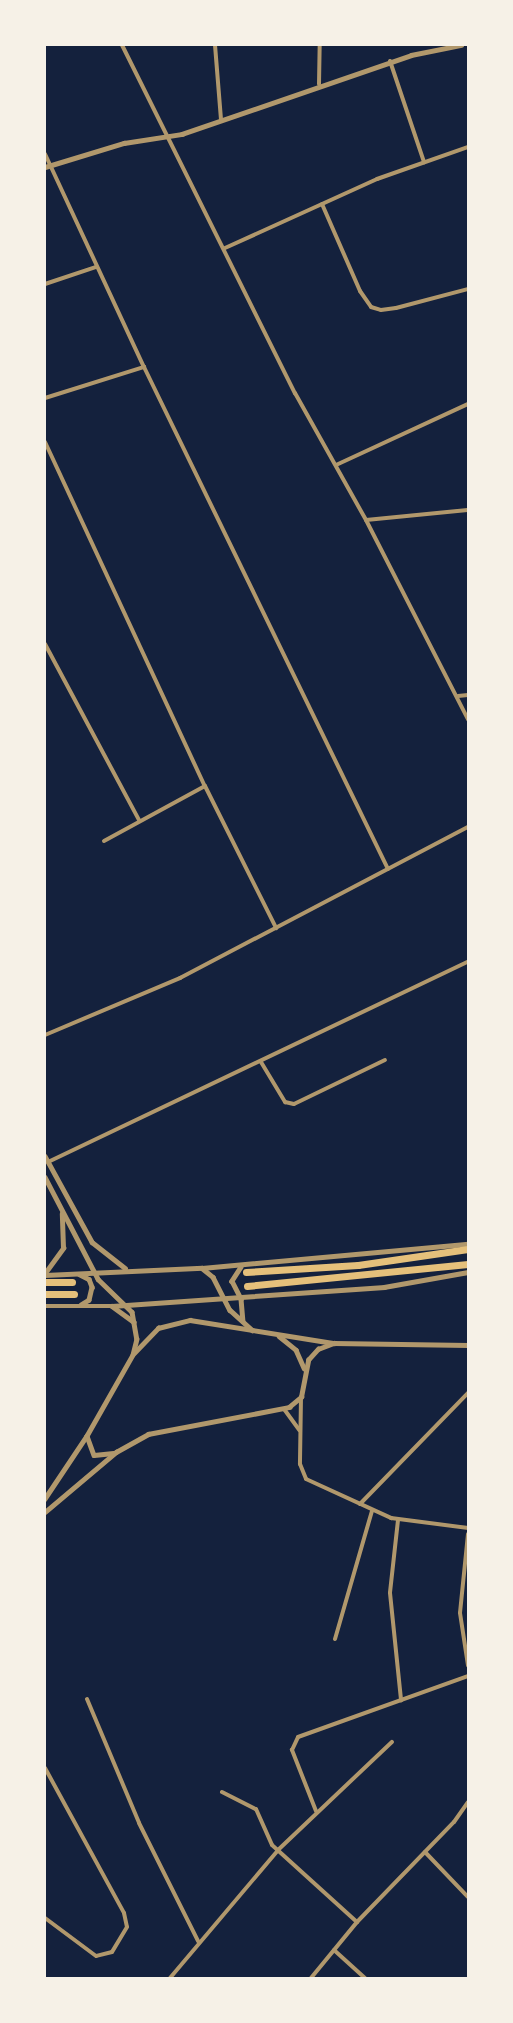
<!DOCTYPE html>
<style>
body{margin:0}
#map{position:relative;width:513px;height:2023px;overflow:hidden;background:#14213d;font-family:"Space Grotesk",sans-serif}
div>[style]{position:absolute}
.minor>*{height:4px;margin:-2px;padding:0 2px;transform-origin:2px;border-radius:2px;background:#b1986c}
.tertiary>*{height:4.5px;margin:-2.25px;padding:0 2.25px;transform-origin:2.25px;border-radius:2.25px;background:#b1986c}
.trunk>*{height:7px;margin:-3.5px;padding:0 3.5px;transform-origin:3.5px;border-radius:3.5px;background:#e5c07b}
span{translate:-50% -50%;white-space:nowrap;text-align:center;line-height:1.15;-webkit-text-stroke:5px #f6f1e7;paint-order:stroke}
.frame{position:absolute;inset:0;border:46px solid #f6f1e7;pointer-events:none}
</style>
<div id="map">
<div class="minor">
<i style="left:122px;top:45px;width:389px;rotate:63.6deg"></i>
<i style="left:295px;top:393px;width:145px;rotate:60.8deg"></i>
<i style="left:366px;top:520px;width:224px;rotate:62.9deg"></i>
<i style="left:215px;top:45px;width:75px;rotate:85.4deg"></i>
<i style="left:390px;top:61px;width:107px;rotate:71.4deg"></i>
<i style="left:319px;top:84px;width:39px;rotate:-89deg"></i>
<i style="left:45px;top:154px;width:235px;rotate:65.1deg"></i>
<i style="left:144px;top:367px;width:558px;rotate:64.08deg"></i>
<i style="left:322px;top:204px;width:95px;rotate:66.4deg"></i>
<i style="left:360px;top:291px;width:19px;rotate:55deg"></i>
<i style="left:371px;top:307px;width:10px;rotate:17deg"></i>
<i style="left:381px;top:310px;width:15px;rotate:-8deg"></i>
<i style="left:396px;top:308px;width:74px;rotate:-14.8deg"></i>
<i style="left:225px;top:248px;width:167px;rotate:-24.4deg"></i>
<i style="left:377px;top:179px;width:96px;rotate:-19.4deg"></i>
<i style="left:45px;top:284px;width:54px;rotate:-18.4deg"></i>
<i style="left:45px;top:398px;width:104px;rotate:-17.4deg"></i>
<i style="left:45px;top:442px;width:379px;rotate:65.1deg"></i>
<i style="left:205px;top:786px;width:159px;rotate:63.4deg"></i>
<i style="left:336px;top:465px;width:145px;rotate:-24.8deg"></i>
<i style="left:366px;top:520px;width:102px;rotate:-5.6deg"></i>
<i style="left:45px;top:644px;width:200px;rotate:61.9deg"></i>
<i style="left:458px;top:696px;width:10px;rotate:-6deg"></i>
<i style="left:104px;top:841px;width:115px;rotate:-28.6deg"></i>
<i style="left:45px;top:1035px;width:147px;rotate:-22.9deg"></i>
<i style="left:180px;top:978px;width:325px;rotate:-27.7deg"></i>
<i style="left:261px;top:1062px;width:47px;rotate:59deg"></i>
<i style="left:285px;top:1102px;width:9px;rotate:13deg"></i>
<i style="left:294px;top:1104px;width:101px;rotate:-25.8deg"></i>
<i style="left:48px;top:1162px;width:465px;rotate:-25.5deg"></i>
<i style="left:301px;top:1397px;width:67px;rotate:90.9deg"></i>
<i style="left:300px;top:1464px;width:16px;rotate:68deg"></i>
<i style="left:306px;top:1479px;width:94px;rotate:24.6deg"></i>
<i style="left:391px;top:1518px;width:78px;rotate:7.4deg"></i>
<i style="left:284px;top:1409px;width:26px;rotate:54deg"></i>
<i style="left:360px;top:1504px;width:155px;rotate:-45.8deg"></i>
<i style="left:398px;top:1520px;width:73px;rotate:96.3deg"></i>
<i style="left:390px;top:1593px;width:108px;rotate:84.1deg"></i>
<i style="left:468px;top:1534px;width:79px;rotate:95.8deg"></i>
<i style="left:460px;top:1613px;width:53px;rotate:81.3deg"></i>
<i style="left:335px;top:1639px;width:133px;rotate:-73.9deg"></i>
<i style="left:87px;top:1699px;width:134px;rotate:67.2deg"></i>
<i style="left:139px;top:1823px;width:132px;rotate:63.4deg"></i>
<i style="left:45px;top:1768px;width:165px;rotate:61.4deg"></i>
<i style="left:124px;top:1913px;width:14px;rotate:78deg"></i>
<i style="left:127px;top:1927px;width:29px;rotate:121deg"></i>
<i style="left:112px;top:1952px;width:16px;rotate:166deg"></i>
<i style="left:96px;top:1956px;width:64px;rotate:-143.3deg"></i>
<i style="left:222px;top:1792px;width:38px;rotate:27deg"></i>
<i style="left:256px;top:1809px;width:39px;rotate:66deg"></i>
<i style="left:272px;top:1845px;width:115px;rotate:42.2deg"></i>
<i style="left:316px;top:1811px;width:66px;rotate:-111.5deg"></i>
<i style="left:292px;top:1750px;width:14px;rotate:-65deg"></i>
<i style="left:298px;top:1737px;width:181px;rotate:-19.7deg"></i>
<i style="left:425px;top:1852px;width:62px;rotate:46.3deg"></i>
<i style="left:334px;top:1950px;width:42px;rotate:42.1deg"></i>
<i style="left:170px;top:1978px;width:167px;rotate:-49.8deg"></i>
<i style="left:278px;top:1850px;width:157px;rotate:-43.5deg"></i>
<i style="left:311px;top:1978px;width:72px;rotate:-50.6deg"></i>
<i style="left:357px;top:1922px;width:139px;rotate:-45.9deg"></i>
<i style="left:454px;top:1822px;width:24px;rotate:-55deg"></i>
</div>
<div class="tertiary">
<i style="left:45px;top:167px;width:83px;rotate:-16.9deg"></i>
<i style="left:124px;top:143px;width:59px;rotate:-8.8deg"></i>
<i style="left:182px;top:134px;width:242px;rotate:-19deg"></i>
<i style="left:411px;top:55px;width:51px;rotate:-11.3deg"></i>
<i style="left:45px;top:1156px;width:98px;rotate:61.3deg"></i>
<i style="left:92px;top:1242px;width:42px;rotate:38.2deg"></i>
<i style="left:45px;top:1177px;width:115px;rotate:62.5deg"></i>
<i style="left:98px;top:1279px;width:47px;rotate:44.1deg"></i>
<i style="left:132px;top:1312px;width:27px;rotate:80deg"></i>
<i style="left:137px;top:1339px;width:16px;rotate:104deg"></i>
<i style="left:133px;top:1355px;width:93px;rotate:119.6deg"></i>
<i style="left:87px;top:1436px;width:76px;rotate:123.7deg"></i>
<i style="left:241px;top:1267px;width:17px;rotate:123deg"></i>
<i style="left:232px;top:1281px;width:20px;rotate:63deg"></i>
<i style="left:241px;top:1299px;width:22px;rotate:85deg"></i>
<i style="left:202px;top:1268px;width:14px;rotate:39deg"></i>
<i style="left:213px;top:1277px;width:37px;rotate:63deg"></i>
<i style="left:230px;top:1310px;width:30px;rotate:42deg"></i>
<i style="left:45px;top:1273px;width:31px;rotate:-54deg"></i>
<i style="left:63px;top:1248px;width:34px;rotate:-92deg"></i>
<i style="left:79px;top:1274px;width:11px;rotate:27deg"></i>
<i style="left:89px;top:1279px;width:9px;rotate:69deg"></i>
<i style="left:92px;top:1287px;width:13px;rotate:103deg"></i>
<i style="left:89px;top:1300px;width:9px;rotate:148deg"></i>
<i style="left:45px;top:1275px;width:157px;rotate:-2.6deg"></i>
<i style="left:202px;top:1268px;width:267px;rotate:-5.2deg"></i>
<i style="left:45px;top:1306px;width:67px"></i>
<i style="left:112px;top:1306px;width:273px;rotate:-4deg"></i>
<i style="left:384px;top:1287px;width:85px;rotate:-10.1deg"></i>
<i style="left:112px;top:1306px;width:27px;rotate:36deg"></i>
<i style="left:279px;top:1336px;width:22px;rotate:39deg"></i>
<i style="left:296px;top:1350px;width:20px;rotate:66deg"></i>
<i style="left:134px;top:1353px;width:35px;rotate:-46deg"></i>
<i style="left:158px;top:1328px;width:33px;rotate:-14deg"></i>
<i style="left:190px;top:1320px;width:146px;rotate:9.1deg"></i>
<i style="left:334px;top:1343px;width:134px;rotate:0.9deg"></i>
<i style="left:87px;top:1436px;width:20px;rotate:70deg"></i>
<i style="left:94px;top:1455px;width:19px;rotate:-6deg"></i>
<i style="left:45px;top:1512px;width:93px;rotate:-40.2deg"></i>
<i style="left:116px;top:1452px;width:37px;rotate:-29deg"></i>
<i style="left:148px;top:1434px;width:144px;rotate:-10.8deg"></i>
<i style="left:289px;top:1407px;width:16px;rotate:-40deg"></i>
<i style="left:301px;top:1397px;width:38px;rotate:-79deg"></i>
<i style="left:308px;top:1360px;width:15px;rotate:-48deg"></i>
<i style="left:318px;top:1349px;width:17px;rotate:-21deg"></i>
</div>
<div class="trunk">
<i style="left:246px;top:1272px;width:112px;rotate:-3.6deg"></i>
<i style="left:358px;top:1265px;width:111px;rotate:-8.3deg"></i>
<i style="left:45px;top:1282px;width:27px"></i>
<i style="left:247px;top:1286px;width:222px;rotate:-5.7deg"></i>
<i style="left:45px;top:1294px;width:29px"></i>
</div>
<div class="frame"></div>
</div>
